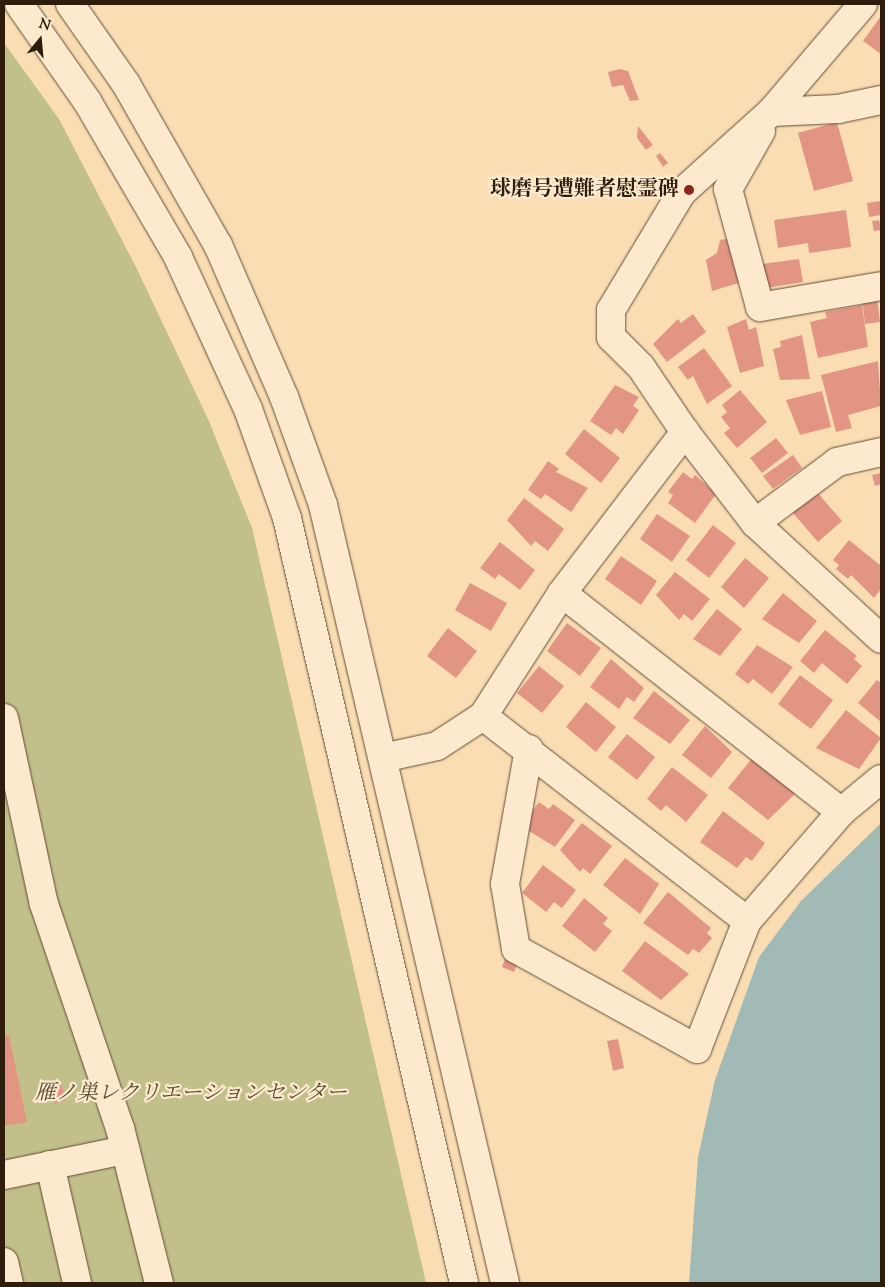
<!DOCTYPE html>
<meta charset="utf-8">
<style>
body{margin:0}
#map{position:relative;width:885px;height:1287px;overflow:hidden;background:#faddb3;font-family:"Sorts Mill Goudy","Noto Serif JP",serif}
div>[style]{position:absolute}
.green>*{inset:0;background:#c2c08a}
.water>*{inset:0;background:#a1bab6}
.building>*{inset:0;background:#e39584}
.roads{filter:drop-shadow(0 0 1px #614d36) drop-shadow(0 0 1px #614d36)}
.minor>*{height:28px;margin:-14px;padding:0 14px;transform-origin:14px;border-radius:14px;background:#fce9ce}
.dots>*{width:14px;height:14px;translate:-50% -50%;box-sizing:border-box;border:2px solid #fce9ce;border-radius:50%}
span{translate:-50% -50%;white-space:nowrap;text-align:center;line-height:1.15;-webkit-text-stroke:4.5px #fce9ce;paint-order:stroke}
.poi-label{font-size:21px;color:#2e1d0d;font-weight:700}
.right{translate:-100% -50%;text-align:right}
.park-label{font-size:21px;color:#5a4e32;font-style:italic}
.frame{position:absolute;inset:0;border:5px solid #2e1d0d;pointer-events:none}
.north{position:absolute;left:15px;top:15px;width:50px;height:50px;-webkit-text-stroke:4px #fce9ce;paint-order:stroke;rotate:17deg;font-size:14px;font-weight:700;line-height:20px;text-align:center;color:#2e1d0d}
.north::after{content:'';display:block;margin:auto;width:18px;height:22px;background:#2e1d0d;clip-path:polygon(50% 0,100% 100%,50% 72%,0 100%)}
</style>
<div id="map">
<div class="green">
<i style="clip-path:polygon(4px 43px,59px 119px,137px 269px,208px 419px,252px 528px,426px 1283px,4px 1283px)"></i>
</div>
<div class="water">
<i style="clip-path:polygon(881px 823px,881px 1283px,689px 1283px,698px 1157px,715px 1080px,759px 957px,801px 901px)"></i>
</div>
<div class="building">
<i style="clip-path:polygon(881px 16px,881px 54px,863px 41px)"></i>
<i style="clip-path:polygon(620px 69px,628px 71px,639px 100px,630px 101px,623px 85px,612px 87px,608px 72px)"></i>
<i style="clip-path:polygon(837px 122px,853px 181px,814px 191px,798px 133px)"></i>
<i style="clip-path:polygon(638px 126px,653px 145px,646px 150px,637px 138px)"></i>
<i style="clip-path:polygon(660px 153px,668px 163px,663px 167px,656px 156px)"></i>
<i style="clip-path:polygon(645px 179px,649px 188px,637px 195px,632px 186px)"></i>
<i style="clip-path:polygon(881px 201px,881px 215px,869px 217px,867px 203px)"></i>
<i style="clip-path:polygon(846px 210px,851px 247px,809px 253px,808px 243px,778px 248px,774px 220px)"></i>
<i style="clip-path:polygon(879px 220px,881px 230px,874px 231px,872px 221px)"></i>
<i style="clip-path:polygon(733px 238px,742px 282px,712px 291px,706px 260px,717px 253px,720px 240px)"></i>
<i style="clip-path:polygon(799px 259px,803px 282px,766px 288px,762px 264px)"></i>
<i style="clip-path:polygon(877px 297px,880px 322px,865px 324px,862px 299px)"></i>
<i style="clip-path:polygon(862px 305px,868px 347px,818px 358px,810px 322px,827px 318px,825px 312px)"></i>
<i style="clip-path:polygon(693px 314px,706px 332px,667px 362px,653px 344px,678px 319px,681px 323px)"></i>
<i style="clip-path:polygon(746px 319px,749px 330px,756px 327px,764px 366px,740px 373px,727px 327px)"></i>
<i style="clip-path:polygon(802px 335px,810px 379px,780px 380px,773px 349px,781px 347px,780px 341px)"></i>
<i style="clip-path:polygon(704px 348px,732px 386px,707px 404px,693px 376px,688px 380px,678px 367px)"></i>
<i style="clip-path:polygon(878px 361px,881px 406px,848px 415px,852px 428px,836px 432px,821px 375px)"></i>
<i style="clip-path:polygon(615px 385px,639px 397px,633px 406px,639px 410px,623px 434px,616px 428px,611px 435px,590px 421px)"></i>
<i style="clip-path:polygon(740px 390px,767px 422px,737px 448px,724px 433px,730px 428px,721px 417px,727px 412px,722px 405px)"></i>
<i style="clip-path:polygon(822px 391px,831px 427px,800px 435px,786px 400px)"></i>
<i style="clip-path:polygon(584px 429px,620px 458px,601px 483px,565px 454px)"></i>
<i style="clip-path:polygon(776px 438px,788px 453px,762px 473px,750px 458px)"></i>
<i style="clip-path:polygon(793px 455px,802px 468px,773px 489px,763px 476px)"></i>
<i style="clip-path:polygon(548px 461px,559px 469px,556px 472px,588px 488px,571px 512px,545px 494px,541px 499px,528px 490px)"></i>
<i style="clip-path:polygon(683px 472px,692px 479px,695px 475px,716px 494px,695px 523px,668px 503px,673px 495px,668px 492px)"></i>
<i style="clip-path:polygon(881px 473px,881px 484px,875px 486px,872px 475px)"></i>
<i style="clip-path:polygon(816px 491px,842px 521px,818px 542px,792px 512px)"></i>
<i style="clip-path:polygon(524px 498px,564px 529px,548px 551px,535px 541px,531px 546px,507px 520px)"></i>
<i style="clip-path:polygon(657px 514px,690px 536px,672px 562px,640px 539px)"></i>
<i style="clip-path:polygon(713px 525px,736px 543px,709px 578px,686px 560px)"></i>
<i style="clip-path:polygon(849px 540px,881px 566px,881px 589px,874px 598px,851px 575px,848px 579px,836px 569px,839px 565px,833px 560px)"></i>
<i style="clip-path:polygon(500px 542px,535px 570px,520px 590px,499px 574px,495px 579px,480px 568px)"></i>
<i style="clip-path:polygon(621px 556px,657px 581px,641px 605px,605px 579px)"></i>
<i style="clip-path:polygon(745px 558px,769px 578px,744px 608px,721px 587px)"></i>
<i style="clip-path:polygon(675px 572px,710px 599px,692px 621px,684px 614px,679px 620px,656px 595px)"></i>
<i style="clip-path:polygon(470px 583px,507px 603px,491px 631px,455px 610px)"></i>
<i style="clip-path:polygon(783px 593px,817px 621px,799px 643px,762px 619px)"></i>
<i style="clip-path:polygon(717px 609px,742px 629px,720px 656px,693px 639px)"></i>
<i style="clip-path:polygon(567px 623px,601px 648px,580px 676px,547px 651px)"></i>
<i style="clip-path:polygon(448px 628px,477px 651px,456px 678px,427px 656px)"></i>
<i style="clip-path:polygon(825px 630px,857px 656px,854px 659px,862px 666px,847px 684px,822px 663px,814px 673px,800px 661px)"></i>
<i style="clip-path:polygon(757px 645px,793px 667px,772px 694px,753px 679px,748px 684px,735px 674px)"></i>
<i style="clip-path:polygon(611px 659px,644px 688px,634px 702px,627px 697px,619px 709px,590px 687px)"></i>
<i style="clip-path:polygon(539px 666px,564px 686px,542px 713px,517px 693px)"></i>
<i style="clip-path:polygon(800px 675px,833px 700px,811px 729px,778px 704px)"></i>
<i style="clip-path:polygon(877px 680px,881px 683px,881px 722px,858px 703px)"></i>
<i style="clip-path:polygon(654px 691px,690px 720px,670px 744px,633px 718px)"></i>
<i style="clip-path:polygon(586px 702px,616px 727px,596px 752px,566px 727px)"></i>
<i style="clip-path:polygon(846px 710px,881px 738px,859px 769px,816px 748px)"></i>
<i style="clip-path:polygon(705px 726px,732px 752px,711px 778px,682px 755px)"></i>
<i style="clip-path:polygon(627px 734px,655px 757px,637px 780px,608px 757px)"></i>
<i style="clip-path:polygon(753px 757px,797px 792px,768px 820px,728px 788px)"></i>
<i style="clip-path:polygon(672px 767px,708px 795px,686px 822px,666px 805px,661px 811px,647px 799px)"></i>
<i style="clip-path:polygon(539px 802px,549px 809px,553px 804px,575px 820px,555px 847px,521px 826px)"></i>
<i style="clip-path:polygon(723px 811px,765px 843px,752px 861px,746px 857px,737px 868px,700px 842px)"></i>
<i style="clip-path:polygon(582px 823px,612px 846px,590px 874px,583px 868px,580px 872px,560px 850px)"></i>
<i style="clip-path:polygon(625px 858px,659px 884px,640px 914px,603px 885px)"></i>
<i style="clip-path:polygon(543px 865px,576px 890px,562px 908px,554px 902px,546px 912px,522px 893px)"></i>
<i style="clip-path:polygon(668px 892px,711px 928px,707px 933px,712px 938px,699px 953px,693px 949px,688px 955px,643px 923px)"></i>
<i style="clip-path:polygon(584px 898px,608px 918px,603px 924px,612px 931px,595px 952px,562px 926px)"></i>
<i style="clip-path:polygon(645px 941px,689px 974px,661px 1000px,622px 971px)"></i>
<i style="clip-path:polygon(506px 956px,518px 962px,514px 972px,502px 967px)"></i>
<i style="clip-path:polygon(9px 1035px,27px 1122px,4px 1126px,4px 1036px)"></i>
<i style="clip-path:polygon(618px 1039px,624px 1068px,613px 1071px,607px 1041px)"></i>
<i style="clip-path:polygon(61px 1083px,66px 1100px,54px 1104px,49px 1086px)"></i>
</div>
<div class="roads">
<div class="minor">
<i style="left:19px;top:4px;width:118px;rotate:55deg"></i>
<i style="left:87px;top:101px;width:181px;rotate:59.7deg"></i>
<i style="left:178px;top:257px;width:167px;rotate:65.3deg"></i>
<i style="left:248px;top:409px;width:116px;rotate:70.3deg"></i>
<i style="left:287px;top:518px;width:785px;rotate:76.97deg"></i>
<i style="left:70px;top:4px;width:98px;rotate:55deg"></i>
<i style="left:126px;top:84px;width:185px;rotate:60.3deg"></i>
<i style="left:218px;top:245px;width:166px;rotate:66.5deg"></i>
<i style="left:284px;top:397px;width:115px;rotate:70.1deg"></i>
<i style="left:323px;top:505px;width:799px;rotate:76.83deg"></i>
<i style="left:863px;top:4px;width:142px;rotate:130.4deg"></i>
<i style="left:771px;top:112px;width:120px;rotate:138deg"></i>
<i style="left:682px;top:192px;width:138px;rotate:121deg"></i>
<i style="left:611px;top:310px;width:27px;rotate:90deg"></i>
<i style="left:611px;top:337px;width:42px;rotate:45deg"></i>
<i style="left:641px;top:367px;width:78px;rotate:55.9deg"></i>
<i style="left:685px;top:432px;width:115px;rotate:52.4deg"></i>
<i style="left:755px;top:523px;width:171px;rotate:42.6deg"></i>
<i style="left:771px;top:112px;width:67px;rotate:-2.6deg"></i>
<i style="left:838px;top:109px;width:44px;rotate:-11.8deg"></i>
<i style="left:761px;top:131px;width:67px;rotate:119.6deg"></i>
<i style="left:728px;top:189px;width:122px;rotate:74.8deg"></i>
<i style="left:760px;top:307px;width:123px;rotate:-9.8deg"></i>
<i style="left:755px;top:523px;width:102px;rotate:-36.6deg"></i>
<i style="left:837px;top:462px;width:45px;rotate:-12.8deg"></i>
<i style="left:562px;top:593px;width:355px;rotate:38.1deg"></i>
<i style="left:483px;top:716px;width:334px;rotate:37.8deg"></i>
<i style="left:4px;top:718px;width:190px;rotate:77.9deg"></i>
<i style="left:44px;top:904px;width:237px;rotate:71.3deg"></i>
<i style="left:120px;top:1128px;width:160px;rotate:75.9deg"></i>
<i style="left:529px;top:749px;width:137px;rotate:100.1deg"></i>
<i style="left:505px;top:884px;width:66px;rotate:80.4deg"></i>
<i style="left:516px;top:949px;width:207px;rotate:28.9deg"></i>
<i style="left:697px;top:1049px;width:137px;rotate:-68.7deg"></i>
<i style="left:747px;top:921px;width:144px;rotate:-49.2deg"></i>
<i style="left:841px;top:812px;width:52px;rotate:-39.5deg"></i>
<i style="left:383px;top:758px;width:55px;rotate:-12.5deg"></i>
<i style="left:437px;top:746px;width:55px;rotate:-33.1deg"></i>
<i style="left:483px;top:716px;width:146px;rotate:-57.3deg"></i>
<i style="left:562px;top:593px;width:203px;rotate:-52.6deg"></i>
<i style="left:50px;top:1165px;width:121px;rotate:77.1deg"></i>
<i style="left:4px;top:1175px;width:124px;rotate:-11.7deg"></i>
<i style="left:4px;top:1262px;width:22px;rotate:77deg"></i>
</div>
</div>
<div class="dots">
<i style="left:689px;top:190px;background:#8f2418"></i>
</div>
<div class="poi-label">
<span class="right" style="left:679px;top:190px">球磨号遭難者慰霊碑</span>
</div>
<div class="park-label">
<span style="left:191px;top:1094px">雁ノ巣レクリエーションセンター</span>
</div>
<div class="frame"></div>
<div class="north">N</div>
</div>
